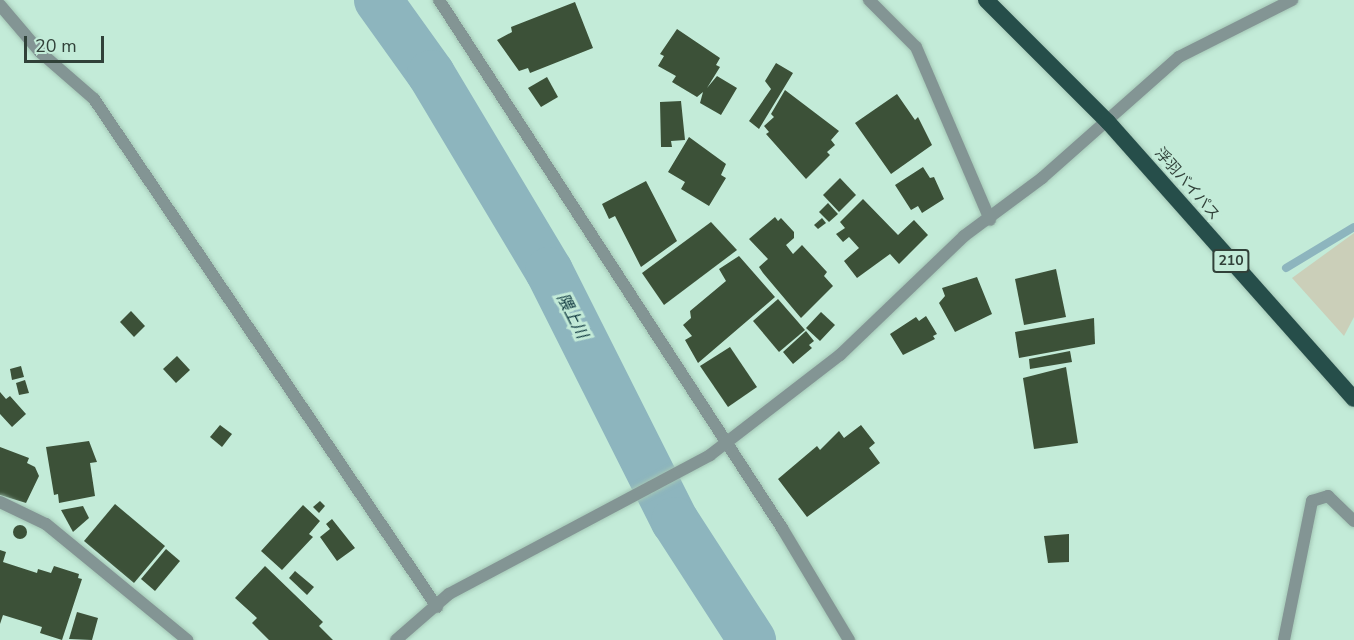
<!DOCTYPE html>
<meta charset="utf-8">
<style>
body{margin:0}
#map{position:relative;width:1354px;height:640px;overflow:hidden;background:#c3ebd8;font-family:"Nunito Sans","Noto Sans JP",sans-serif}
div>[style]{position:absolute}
.green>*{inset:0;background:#cbcfb9}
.stream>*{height:8px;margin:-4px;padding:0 4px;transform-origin:4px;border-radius:4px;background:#8db5be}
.river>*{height:48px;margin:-24px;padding:0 24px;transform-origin:24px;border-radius:24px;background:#8db5be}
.building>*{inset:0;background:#3c5138}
.round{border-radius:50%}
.roads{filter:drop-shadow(0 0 2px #a3c6b5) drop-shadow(0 0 2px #a3c6b5)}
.service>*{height:12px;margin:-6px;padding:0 6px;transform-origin:6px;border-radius:6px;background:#839594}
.minor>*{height:12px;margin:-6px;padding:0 6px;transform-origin:6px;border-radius:6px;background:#839594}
.tertiary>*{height:12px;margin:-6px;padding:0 6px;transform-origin:6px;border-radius:6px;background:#839594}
.trunk>*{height:16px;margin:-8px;padding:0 8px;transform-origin:8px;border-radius:8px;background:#264e4a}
span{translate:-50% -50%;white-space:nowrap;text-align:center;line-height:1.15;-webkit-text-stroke:6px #c3ebd8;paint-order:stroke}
.shield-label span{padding:2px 4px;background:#c3ebd8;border:2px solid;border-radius:4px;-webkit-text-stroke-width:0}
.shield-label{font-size:14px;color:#314139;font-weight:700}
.street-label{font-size:15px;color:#314139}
.water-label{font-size:16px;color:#083038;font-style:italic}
.scale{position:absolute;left:24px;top:36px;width:80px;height:27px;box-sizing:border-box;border:3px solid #314139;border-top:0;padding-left:8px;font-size:18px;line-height:21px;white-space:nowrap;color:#314139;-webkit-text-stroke:4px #c3ebd8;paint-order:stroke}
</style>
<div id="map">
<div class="green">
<i style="clip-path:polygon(1354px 233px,1354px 317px,1344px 336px,1292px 278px)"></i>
</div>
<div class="stream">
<i style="left:1286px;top:268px;width:79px;rotate:-31.1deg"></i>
</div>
<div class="river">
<i style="left:378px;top:0;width:91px;rotate:54.4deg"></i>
<i style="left:431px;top:74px;width:230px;rotate:59.1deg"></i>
<i style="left:549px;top:271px;width:280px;rotate:63.3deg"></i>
<i style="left:675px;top:521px;width:142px;rotate:57.1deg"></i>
</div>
<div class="building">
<i style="clip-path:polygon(575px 2px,593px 48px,530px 73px,528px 68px,519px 71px,497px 40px,512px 32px,511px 27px)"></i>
<i style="clip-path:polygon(677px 29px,720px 58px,716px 65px,720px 67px,707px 88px,717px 76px,737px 88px,721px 115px,700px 103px,703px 92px,697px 97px,672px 82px,676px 76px,658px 66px,664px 56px,660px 54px)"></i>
<i style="clip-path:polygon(776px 63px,793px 73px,759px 129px,749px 121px,771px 89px,765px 81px)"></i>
<i style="clip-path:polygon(547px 77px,558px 97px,541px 107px,528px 88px)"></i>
<i style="clip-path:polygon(785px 90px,839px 131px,831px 140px,835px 145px,827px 152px,830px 155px,806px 179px,766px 134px,769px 132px,764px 126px,774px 117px,771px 114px)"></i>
<i style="clip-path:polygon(897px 94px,915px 120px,918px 117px,932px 145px,891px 174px,855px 123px)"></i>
<i style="clip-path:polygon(681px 101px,685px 140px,671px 141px,672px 147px,661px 147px,660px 102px)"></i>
<i style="clip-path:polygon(689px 137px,726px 164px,721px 175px,726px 178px,709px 206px,681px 189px,685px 182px,668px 172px)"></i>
<i style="clip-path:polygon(923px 167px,930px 178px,934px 177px,944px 199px,922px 213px,918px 206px,911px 210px,895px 185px)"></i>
<i style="clip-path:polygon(840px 178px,856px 195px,839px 212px,823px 195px)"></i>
<i style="clip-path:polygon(646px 181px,677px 241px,641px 267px,615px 216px,609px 219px,602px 204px)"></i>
<i style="clip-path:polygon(863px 199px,898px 235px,914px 220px,928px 235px,899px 264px,890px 254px,857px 278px,844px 261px,859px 248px,849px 237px,843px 242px,836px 234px,845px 228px,840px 222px)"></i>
<i style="clip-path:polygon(828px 203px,838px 214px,829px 222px,819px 212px)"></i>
<i style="clip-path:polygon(775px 217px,778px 221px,781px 218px,794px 232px,794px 238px,786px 245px,793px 254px,802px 245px,827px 272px,824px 276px,833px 286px,801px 318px,763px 273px,759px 267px,768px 259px,749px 239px)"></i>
<i style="clip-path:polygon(822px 218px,826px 223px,818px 229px,814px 225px)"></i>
<i style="clip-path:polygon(711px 222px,737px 250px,664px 305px,642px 273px)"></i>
<i style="clip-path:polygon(739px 256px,775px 297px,698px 363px,685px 340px,692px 336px,683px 325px,691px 318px,690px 311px,726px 281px,719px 269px)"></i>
<i style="clip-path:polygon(1056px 269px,1066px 317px,1024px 325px,1015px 279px)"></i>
<i style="clip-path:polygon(977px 277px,992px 314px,955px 332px,939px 303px,945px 296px,942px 288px)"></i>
<i style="clip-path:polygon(778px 299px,805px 330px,779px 352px,753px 321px)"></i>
<i style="clip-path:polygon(131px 311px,145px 326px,134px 337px,120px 322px)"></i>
<i style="clip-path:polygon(821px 312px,835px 325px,820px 341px,806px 328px)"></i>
<i style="clip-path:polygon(926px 316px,937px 334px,933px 336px,935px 339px,903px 355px,890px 334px,916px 317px,919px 321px)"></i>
<i style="clip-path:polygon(1094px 318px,1095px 344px,1019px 358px,1015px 332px)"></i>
<i style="clip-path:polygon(806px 331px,814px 341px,809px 345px,812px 348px,793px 364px,783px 352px)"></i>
<i style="clip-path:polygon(730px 347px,757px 387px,728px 407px,700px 366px)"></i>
<i style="clip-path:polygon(1070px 351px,1072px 362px,1030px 369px,1029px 359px)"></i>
<i style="clip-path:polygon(177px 356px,190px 370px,176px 383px,163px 369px)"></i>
<i style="clip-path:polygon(21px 366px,24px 377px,12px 380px,10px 369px)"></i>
<i style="clip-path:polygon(1066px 367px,1078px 443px,1034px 449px,1023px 378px)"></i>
<i style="clip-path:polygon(25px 380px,29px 393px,19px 395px,16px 383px)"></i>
<i style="clip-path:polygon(0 392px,6px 399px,10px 396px,26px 414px,12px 427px,0 414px)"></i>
<i style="clip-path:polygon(220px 425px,232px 434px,222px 447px,210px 437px)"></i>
<i style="clip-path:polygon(861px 425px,875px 443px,869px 448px,880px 463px,807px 517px,778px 479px,817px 446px,820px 450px,839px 431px,844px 438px)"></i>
<i style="clip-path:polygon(89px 441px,97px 462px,90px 463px,95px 496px,59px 503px,58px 494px,54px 495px,46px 447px)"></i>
<i style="clip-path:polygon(0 447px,29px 458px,27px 463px,35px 467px,39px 476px,26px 503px,0 495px)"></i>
<i style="clip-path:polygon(320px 501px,325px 506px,319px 513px,313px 507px)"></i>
<i style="clip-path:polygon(115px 504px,165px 546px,134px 583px,84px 541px)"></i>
<i style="clip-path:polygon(303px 505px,320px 521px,309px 534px,313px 537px,282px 570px,261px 551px)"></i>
<i style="clip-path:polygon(83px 506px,89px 518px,73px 532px,61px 510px)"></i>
<i style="clip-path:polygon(332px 519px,355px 548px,337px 561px,320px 537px,330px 529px,326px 524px)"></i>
<i class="round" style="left:13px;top:525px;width:14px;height:14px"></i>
<i style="clip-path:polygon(1069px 534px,1069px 562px,1048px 563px,1044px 536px)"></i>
<i style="clip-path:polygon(166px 549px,180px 561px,155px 591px,141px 579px)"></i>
<i style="clip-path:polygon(0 550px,6px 552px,3px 562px,37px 573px,38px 569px,51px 573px,54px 566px,79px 574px,78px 578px,82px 579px,62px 640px,40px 633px,42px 627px,3px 615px,0 624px)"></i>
<i style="clip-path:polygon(265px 566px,323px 622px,319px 626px,333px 640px,269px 640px,252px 623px,257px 618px,235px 598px)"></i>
<i style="clip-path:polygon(295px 571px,314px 587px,307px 595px,289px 578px)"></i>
<i style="clip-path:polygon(77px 612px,98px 618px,92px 640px,69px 639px)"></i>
</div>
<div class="roads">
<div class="service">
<i style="left:1284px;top:640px;width:142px;rotate:-78.6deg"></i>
</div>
<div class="minor">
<i style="left:439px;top:0;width:630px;rotate:56.99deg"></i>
<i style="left:782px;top:528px;width:131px;rotate:59.1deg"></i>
<i style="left:869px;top:0;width:66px;rotate:45deg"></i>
<i style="left:916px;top:47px;width:188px;rotate:66.8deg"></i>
<i style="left:0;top:5px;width:62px;rotate:49.6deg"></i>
<i style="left:40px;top:52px;width:72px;rotate:41deg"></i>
<i style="left:94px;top:99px;width:613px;rotate:55.97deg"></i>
<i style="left:1312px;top:501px;width:17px;rotate:-17deg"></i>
<i style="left:1328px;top:496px;width:36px;rotate:44deg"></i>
<i style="left:0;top:502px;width:51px;rotate:25.6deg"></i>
<i style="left:46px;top:524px;width:183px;rotate:39.4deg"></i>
<i style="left:396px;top:640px;width:70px;rotate:-41deg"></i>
<i style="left:449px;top:594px;width:296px;rotate:-28deg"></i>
<i style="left:710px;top:455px;width:164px;rotate:-37.6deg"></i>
<i style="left:840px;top:355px;width:172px;rotate:-43.8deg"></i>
<i style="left:964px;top:236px;width:97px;rotate:-36.6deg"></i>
</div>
<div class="tertiary">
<i style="left:1042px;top:178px;width:183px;rotate:-41.5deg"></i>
<i style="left:1179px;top:57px;width:127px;rotate:-26.8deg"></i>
</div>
<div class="trunk">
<i style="left:986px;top:0;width:173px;rotate:45deg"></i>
<i style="left:1108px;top:122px;width:370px;rotate:48.4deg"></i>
</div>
</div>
<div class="shield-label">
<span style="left:1231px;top:261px">210</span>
</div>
<div class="street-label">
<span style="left:1187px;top:184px;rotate:49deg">浮羽バイパス</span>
</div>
<div class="water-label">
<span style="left:572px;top:316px;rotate:63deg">隈上川</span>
</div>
<div class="scale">20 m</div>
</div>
